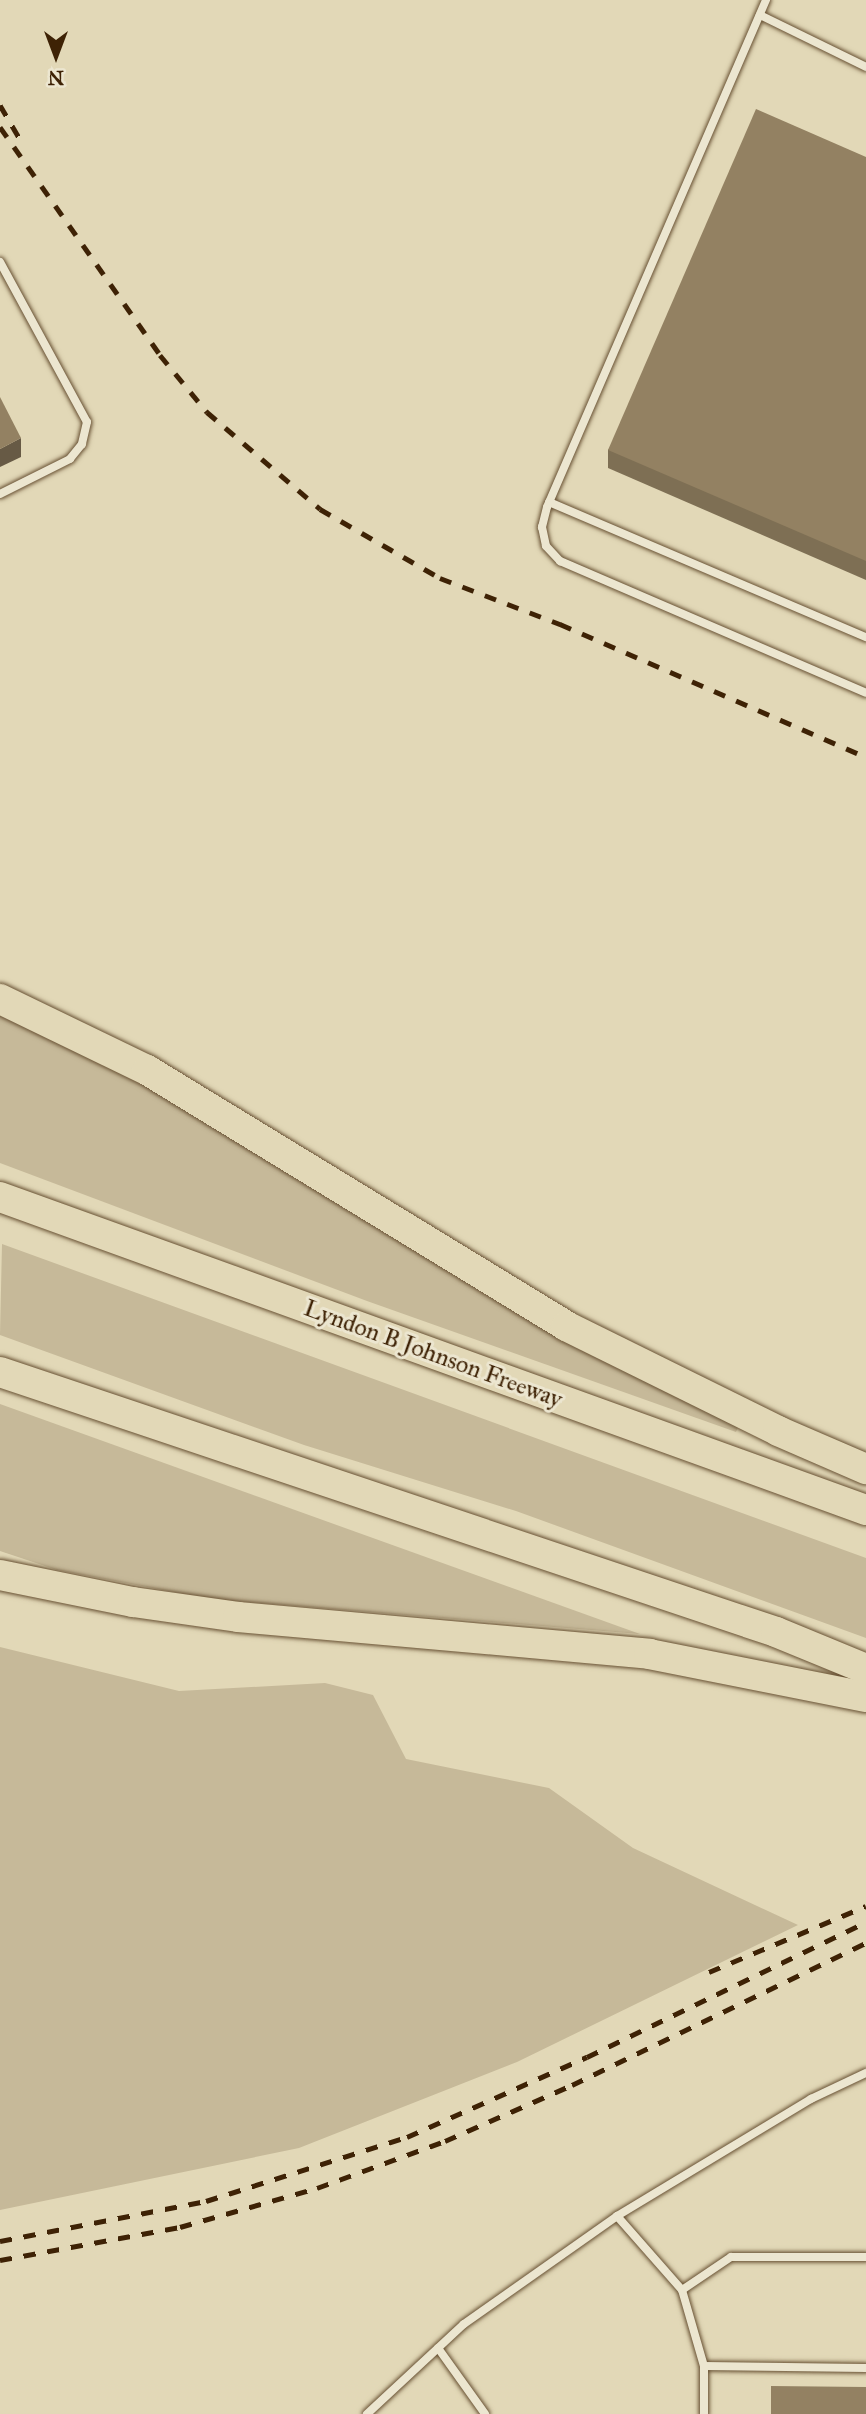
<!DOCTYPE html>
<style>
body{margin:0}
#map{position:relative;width:866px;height:2414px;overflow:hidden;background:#e2d8b7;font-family:"IM FELL Great Primer",serif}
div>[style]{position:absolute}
.green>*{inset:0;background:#c6b999}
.roads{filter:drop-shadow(0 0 2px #675032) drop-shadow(0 0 2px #675032)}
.lane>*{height:8px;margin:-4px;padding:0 4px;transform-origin:4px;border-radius:4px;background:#ece6d0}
.highway>*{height:30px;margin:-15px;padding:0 15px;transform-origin:15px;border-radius:15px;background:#e2d8b7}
.rail>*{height:5px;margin-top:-2.5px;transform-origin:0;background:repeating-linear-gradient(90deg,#3e2205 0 12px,transparent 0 24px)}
.wall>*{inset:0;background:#7e6f54}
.shaded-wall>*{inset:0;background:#675a45}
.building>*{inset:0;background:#938162}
span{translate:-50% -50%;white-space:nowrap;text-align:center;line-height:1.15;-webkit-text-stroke:6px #ece6d0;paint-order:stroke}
.street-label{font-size:24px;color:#3e2205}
.north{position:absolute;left:21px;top:21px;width:70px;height:70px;-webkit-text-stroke:5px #ece6d0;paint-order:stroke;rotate:180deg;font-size:19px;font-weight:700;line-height:28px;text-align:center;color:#3e2205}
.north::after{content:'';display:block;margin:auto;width:24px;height:32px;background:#3e2205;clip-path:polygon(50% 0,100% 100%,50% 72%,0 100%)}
</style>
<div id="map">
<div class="green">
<i style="clip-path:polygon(0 1010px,107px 1059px,740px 1423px,736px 1432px,367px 1301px,0 1163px)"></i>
<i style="clip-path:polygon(2px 1244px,866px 1558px,866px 1638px,516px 1511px,304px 1445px,0 1335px)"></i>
<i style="clip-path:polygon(0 1404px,640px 1634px,211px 1599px,57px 1570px,0 1551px)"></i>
<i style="clip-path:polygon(0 1647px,179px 1691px,325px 1683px,373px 1695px,406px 1759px,549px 1788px,633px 1848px,798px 1925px,517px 2062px,299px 2148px,0 2210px)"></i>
</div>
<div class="roads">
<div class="lane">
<i style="left:766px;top:0;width:552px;rotate:113.36deg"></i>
<i style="left:547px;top:507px;width:21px;rotate:104deg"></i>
<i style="left:542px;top:527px;width:19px;rotate:78deg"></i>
<i style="left:546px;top:546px;width:21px;rotate:47deg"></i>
<i style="left:560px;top:561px;width:333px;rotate:23.3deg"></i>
<i style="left:760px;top:15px;width:118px;rotate:26.1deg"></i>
<i style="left:0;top:262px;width:182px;rotate:61.5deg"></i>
<i style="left:87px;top:422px;width:23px;rotate:103deg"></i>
<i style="left:82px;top:444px;width:19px;rotate:129deg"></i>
<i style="left:70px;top:459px;width:78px;rotate:153.4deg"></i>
<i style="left:549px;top:502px;width:345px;rotate:23.1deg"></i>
<i style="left:617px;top:2216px;width:98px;rotate:48.7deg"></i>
<i style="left:682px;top:2290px;width:79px;rotate:73.9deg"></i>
<i style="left:704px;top:2366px;width:162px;rotate:0.7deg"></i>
<i style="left:682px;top:2290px;width:59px;rotate:-34deg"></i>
<i style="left:731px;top:2257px;width:135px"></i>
<i style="left:438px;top:2348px;width:81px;rotate:54.5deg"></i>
<i style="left:367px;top:2414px;width:132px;rotate:-42.9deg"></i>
<i style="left:464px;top:2324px;width:187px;rotate:-35.2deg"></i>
<i style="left:617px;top:2216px;width:227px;rotate:-31.1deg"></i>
<i style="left:811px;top:2099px;width:61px;rotate:-25.3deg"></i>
<i style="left:704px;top:2414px;width:48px;rotate:-90deg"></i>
</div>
<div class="highway">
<i style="left:0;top:999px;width:163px;rotate:25.8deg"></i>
<i style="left:147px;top:1070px;width:491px;rotate:31.4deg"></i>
<i style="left:566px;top:1326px;width:237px;rotate:26.3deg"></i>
<i style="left:778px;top:1431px;width:96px;rotate:23.4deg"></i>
<i style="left:0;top:1197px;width:921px;rotate:19.87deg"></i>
<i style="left:0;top:1372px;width:818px;rotate:18.52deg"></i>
<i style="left:776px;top:1632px;width:97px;rotate:22.3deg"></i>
<i style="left:0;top:1575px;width:136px;rotate:11.5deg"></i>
<i style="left:133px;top:1602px;width:106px;rotate:8.1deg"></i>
<i style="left:238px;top:1617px;width:413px;rotate:5.1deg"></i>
<i style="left:649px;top:1654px;width:221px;rotate:11.2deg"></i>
</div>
</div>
<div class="rail">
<i style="left:0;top:105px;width:42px;rotate:59.7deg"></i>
<i style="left:0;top:127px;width:279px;rotate:54.9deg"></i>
<i style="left:160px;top:355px;width:74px;rotate:50.5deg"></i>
<i style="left:207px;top:412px;width:149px;rotate:40.6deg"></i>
<i style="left:320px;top:509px;width:138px;rotate:29.9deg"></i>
<i style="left:440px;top:578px;width:129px;rotate:21deg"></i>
<i style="left:560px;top:624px;width:334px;rotate:23.5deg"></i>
<i style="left:709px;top:1972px;width:170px;rotate:-22.8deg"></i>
<i style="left:0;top:2241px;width:210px;rotate:-11deg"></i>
<i style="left:206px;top:2201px;width:211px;rotate:-17.7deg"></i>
<i style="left:407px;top:2137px;width:197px;rotate:-24deg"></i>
<i style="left:587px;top:2057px;width:310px;rotate:-25.8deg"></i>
<i style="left:0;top:2260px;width:183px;rotate:-10.4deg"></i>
<i style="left:180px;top:2227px;width:142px;rotate:-15.9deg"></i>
<i style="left:317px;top:2188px;width:136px;rotate:-20.2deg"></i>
<i style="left:445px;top:2141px;width:139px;rotate:-23.8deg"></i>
<i style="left:572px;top:2085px;width:326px;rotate:-25.8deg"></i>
</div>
<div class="wall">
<i style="clip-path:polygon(866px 157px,866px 580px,608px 468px,608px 450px)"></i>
</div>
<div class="shaded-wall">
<i style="clip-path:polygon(21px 438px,21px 457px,0 467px,0 449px)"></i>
</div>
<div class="building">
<i style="clip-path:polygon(756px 109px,866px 157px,866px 561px,608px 450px)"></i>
<i style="clip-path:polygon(0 397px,21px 438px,0 449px)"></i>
<i style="clip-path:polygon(771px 2386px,866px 2387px,866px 2414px,771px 2414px)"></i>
</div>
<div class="street-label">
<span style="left:433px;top:1354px;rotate:20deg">Lyndon B Johnson Freeway</span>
</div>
<div class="north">N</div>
</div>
